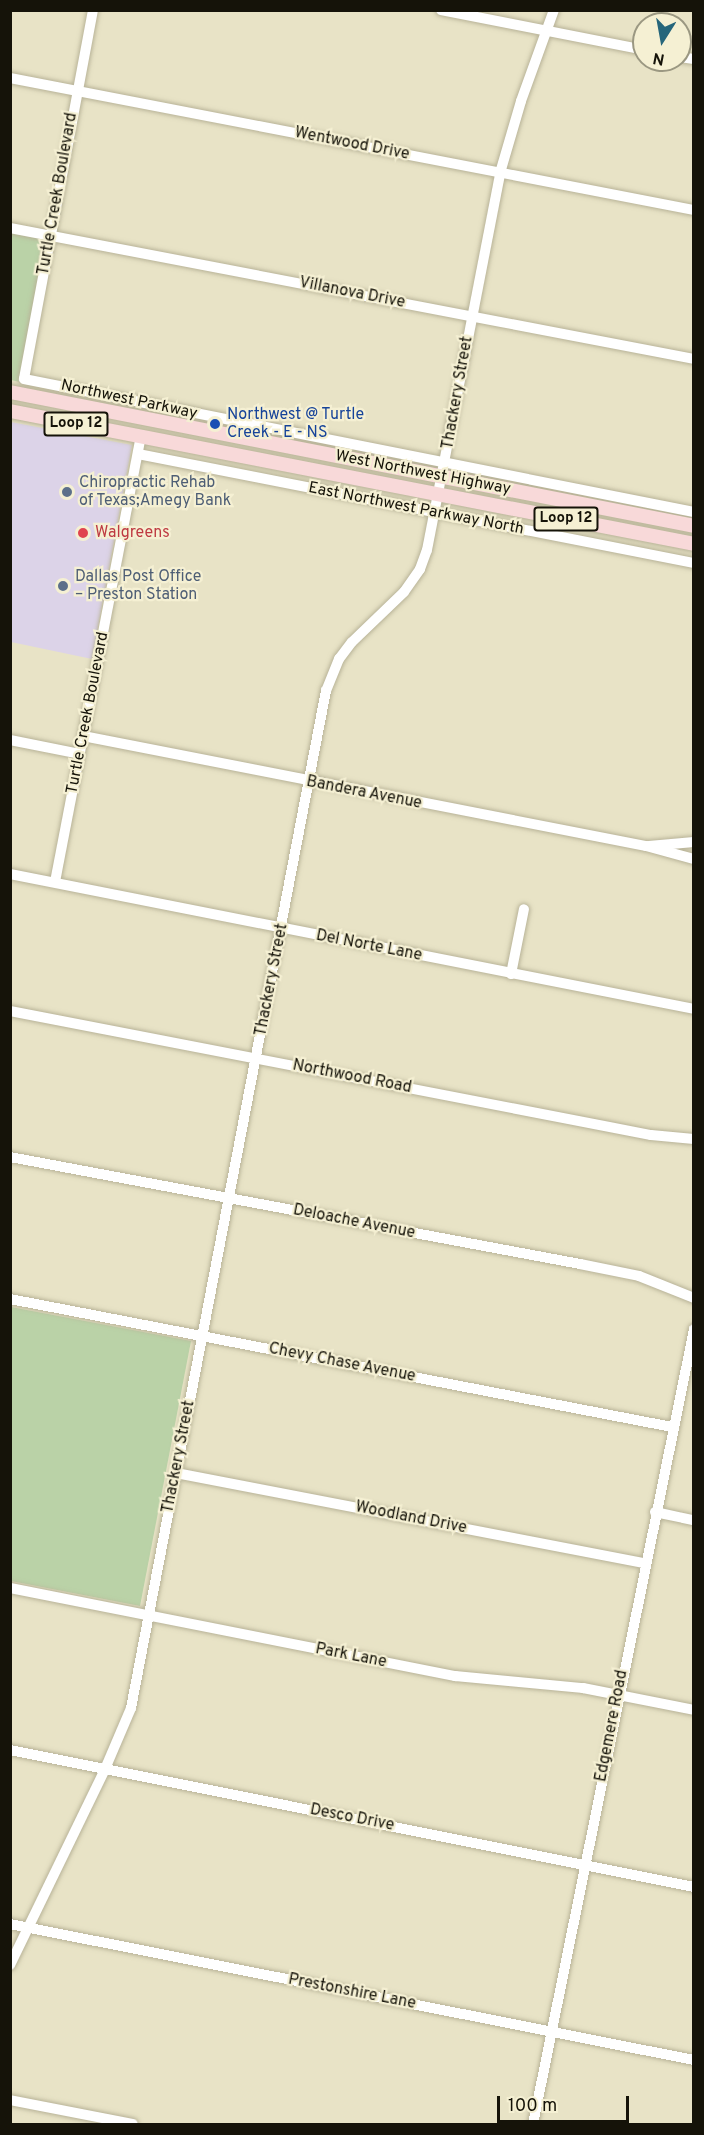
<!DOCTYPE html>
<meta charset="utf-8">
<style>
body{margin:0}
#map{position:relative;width:704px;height:2135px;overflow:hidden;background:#e8e3c6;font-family:Overpass,sans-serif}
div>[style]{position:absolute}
.commercial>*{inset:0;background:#dcd3e8}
.green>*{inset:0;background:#bad2a7}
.roads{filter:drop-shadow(0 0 2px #b8b398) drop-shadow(0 0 2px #b8b398)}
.minor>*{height:10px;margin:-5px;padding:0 5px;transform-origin:5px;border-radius:5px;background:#fff}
.major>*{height:14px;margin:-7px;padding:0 7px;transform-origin:7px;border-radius:7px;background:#f8d9d9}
.dots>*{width:16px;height:16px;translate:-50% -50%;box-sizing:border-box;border:3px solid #f5f0d3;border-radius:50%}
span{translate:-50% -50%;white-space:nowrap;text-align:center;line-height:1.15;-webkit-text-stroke:4.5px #f5f0d3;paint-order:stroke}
.shield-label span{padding:2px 4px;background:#f5f0d3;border:2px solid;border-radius:4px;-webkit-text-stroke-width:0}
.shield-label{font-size:15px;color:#151309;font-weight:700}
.street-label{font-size:16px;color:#151309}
.transit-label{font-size:16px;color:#164399}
.left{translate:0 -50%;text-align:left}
.service-label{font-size:16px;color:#4e5e75}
.health-label{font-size:16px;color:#be3a42}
.frame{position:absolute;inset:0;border:12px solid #151309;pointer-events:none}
.north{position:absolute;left:632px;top:12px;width:60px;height:60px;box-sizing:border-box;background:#f5f0d3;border:2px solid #9b9882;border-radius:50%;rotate:191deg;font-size:16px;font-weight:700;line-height:24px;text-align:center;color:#151309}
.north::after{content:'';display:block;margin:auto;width:21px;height:27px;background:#26667b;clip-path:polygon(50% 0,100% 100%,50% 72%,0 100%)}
.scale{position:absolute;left:497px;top:2096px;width:132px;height:27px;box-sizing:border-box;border:3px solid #151309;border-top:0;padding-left:8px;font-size:18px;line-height:21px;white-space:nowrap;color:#151309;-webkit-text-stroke:4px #f5f0d3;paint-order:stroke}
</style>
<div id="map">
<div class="commercial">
<i style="clip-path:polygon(11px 422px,132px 445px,92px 659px,11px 642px)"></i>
</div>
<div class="green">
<i style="clip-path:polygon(10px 233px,47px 240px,20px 382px,11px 380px)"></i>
<i style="clip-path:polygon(11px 1307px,191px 1341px,140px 1606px,11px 1581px)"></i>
</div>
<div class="roads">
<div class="minor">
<i style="left:93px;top:10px;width:375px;rotate:100.6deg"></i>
<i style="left:24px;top:379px;width:683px;rotate:11.23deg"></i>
<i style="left:441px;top:10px;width:207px;rotate:11.1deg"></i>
<i style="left:680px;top:57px;width:14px;rotate:8deg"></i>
<i style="left:10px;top:78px;width:697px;rotate:10.92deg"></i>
<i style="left:10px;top:228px;width:696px;rotate:10.84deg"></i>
<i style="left:138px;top:454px;width:567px;rotate:11.09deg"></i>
<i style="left:83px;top:736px;width:574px;rotate:11.06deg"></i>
<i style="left:646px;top:846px;width:50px;rotate:15.2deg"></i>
<i style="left:10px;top:740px;width:71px;rotate:11.3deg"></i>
<i style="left:649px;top:846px;width:45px;rotate:-5.1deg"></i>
<i style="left:10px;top:874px;width:697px;rotate:11.16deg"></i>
<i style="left:55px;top:882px;width:453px;rotate:-79.1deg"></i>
<i style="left:511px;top:974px;width:66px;rotate:-78.7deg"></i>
<i style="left:10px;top:1011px;width:653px;rotate:10.95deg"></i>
<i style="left:651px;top:1135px;width:43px;rotate:5.3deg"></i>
<i style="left:10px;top:1157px;width:580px;rotate:10.63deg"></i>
<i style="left:580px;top:1264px;width:60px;rotate:11.5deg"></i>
<i style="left:639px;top:1276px;width:59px;rotate:21.8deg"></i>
<i style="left:10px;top:1299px;width:674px;rotate:10.94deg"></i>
<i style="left:176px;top:1473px;width:478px;rotate:10.9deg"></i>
<i style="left:655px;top:1512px;width:40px;rotate:12deg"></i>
<i style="left:10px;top:1588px;width:454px;rotate:11.2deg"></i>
<i style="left:455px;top:1676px;width:129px;rotate:5.4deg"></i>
<i style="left:583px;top:1688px;width:113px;rotate:11.2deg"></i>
<i style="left:10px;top:1750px;width:698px;rotate:11.33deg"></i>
<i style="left:10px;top:1924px;width:697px;rotate:11.25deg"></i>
<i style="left:10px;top:1965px;width:218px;rotate:-64.1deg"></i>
<i style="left:105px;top:1769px;width:66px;rotate:-66.9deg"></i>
<i style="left:131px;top:1708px;width:1036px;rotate:-79.15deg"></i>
<i style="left:326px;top:691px;width:35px;rotate:-68deg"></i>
<i style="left:339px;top:659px;width:21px;rotate:-53deg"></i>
<i style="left:352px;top:642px;width:72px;rotate:-43.9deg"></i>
<i style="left:404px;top:592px;width:28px;rotate:-55deg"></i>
<i style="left:420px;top:569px;width:20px;rotate:-70deg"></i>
<i style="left:427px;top:550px;width:384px;rotate:-79deg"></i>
<i style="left:500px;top:173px;width:75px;rotate:-73.7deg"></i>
<i style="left:521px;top:101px;width:97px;rotate:-70.1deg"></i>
<i style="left:10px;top:2100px;width:125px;rotate:11deg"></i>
<i style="left:533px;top:2124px;width:811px;rotate:-78.55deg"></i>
</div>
<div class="major">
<i style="left:10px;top:392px;width:697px;rotate:11.08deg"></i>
<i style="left:10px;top:411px;width:697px;rotate:11deg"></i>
</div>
</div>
<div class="dots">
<i style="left:215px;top:424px;background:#1a4fb4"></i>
<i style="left:67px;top:492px;background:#5c6f8a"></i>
<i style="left:83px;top:533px;background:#e0444e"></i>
<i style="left:63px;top:586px;background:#5c6f8a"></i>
</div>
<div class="shield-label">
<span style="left:76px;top:424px">Loop 12</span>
<span style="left:566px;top:519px">Loop 12</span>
</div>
<div class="street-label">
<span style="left:352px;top:144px;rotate:11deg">Wentwood Drive</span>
<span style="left:58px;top:194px;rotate:-80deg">Turtle Creek Boulevard</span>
<span style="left:352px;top:293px;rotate:11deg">Villanova Drive</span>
<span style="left:458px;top:393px;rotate:-80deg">Thackery Street</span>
<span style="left:129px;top:400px;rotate:12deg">Northwest Parkway</span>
<span style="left:423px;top:473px;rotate:11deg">West Northwest Highway</span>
<span style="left:416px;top:509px;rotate:11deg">East Northwest Parkway North</span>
<span style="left:88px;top:713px;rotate:-79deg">Turtle Creek Boulevard</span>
<span style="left:364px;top:793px;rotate:11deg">Bandera Avenue</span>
<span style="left:369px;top:946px;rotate:11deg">Del Norte Lane</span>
<span style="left:272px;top:980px;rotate:-79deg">Thackery Street</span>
<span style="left:352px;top:1077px;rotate:11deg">Northwood Road</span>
<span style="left:354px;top:1222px;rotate:11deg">Deloache Avenue</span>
<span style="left:342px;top:1363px;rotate:11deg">Chevy Chase Avenue</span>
<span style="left:179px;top:1457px;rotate:-79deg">Thackery Street</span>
<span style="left:411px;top:1518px;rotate:11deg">Woodland Drive</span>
<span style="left:351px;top:1656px;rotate:11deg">Park Lane</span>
<span style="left:612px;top:1726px;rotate:-79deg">Edgemere Road</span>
<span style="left:352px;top:1818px;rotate:11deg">Desco Drive</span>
<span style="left:352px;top:1992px;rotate:11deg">Prestonshire Lane</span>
</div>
<div class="transit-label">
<span class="left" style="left:227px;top:424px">Northwest @ Turtle<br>Creek - E - NS</span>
</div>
<div class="service-label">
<span class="left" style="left:79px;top:492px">Chiropractic Rehab<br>of Texas;Amegy Bank</span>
<span class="left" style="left:75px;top:586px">Dallas Post Office<br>– Preston Station</span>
</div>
<div class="health-label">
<span class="left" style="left:95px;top:533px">Walgreens</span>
</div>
<div class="frame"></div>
<div class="north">N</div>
<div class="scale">100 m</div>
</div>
